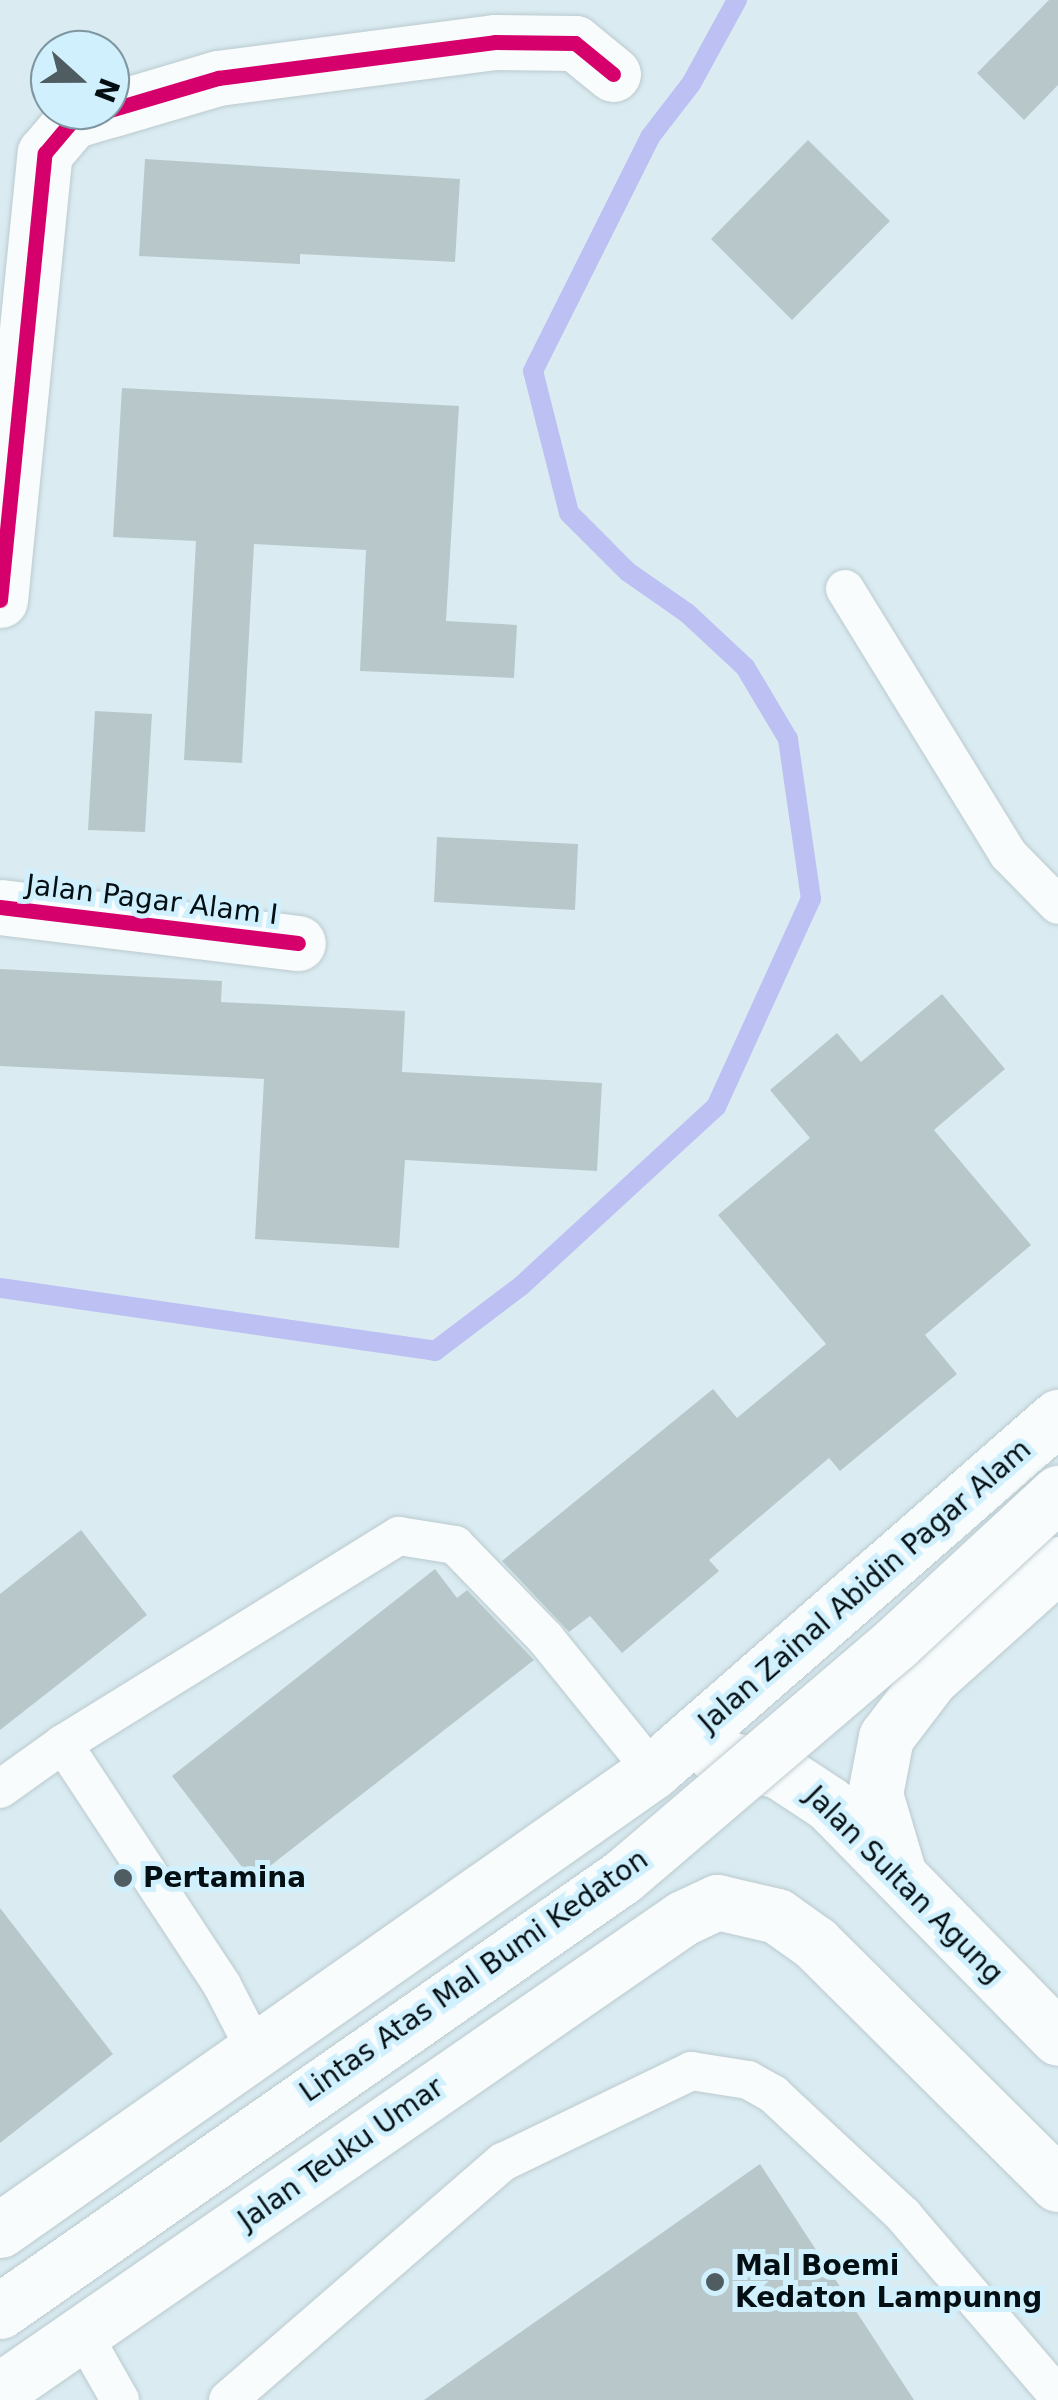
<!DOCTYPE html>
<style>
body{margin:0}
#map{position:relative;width:1058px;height:2400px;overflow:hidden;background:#daecf2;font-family:"DejaVu Sans",sans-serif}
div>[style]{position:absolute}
.stream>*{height:20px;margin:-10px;padding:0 10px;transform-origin:10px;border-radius:10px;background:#bdc0f2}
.building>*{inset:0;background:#b8c8ca}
.roads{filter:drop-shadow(0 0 2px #bbcace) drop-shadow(0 0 2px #bbcace)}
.service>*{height:38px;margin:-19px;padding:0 19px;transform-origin:19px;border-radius:19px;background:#f9fcfd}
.minor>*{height:55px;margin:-27.5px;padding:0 27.5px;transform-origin:27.5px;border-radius:27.5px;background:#f9fcfd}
.primary>*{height:55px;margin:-27.5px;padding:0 27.5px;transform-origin:27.5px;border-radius:27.5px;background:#f9fcfd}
.bridges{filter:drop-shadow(0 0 2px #bbcace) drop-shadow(0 0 2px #bbcace)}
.trunk-bridge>*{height:55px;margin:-27.5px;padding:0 27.5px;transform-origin:27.5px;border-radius:27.5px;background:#f9fcfd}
.cycleway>*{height:15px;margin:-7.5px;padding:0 7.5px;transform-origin:7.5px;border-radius:7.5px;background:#d6006c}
.dots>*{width:28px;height:28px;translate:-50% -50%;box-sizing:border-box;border:5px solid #d0f0fd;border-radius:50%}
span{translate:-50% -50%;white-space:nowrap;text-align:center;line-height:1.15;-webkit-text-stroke:10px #d0f0fd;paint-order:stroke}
.street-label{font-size:28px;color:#040f13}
.poi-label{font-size:28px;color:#040f13;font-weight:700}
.left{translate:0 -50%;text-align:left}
.north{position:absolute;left:30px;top:30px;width:100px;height:100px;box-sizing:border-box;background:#d0f0fd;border:2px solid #7e969f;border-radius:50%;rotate:111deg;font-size:28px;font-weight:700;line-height:40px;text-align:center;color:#040f13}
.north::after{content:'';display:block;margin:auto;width:35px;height:45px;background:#4f5c61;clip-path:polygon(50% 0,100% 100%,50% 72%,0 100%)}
</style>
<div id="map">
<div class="stream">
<i style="left:0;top:1288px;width:440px;rotate:8.2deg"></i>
<i style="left:435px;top:1351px;width:108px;rotate:-37.1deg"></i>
<i style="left:521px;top:1286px;width:265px;rotate:-42.6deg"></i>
<i style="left:716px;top:1107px;width:229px;rotate:-65.5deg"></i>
<i style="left:811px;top:899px;width:162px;rotate:-98.2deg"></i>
<i style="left:788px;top:739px;width:84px;rotate:-120.8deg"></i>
<i style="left:745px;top:667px;width:79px;rotate:-137deg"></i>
<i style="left:687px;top:613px;width:72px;rotate:-145.2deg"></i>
<i style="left:628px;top:572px;width:83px;rotate:-135deg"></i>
<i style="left:569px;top:513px;width:146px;rotate:-104.2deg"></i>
<i style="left:533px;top:371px;width:262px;rotate:-63.4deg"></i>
<i style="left:650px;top:137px;width:67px;rotate:-52.3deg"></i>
<i style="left:691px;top:84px;width:96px;rotate:-61.3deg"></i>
</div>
<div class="building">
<i style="clip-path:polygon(1049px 0,1058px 0,1058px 85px,1024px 120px,977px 73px)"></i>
<i style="clip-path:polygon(808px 140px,890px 221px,792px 320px,711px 239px)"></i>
<i style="clip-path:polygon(145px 159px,460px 179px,455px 262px,300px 254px,300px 264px,139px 256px)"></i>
<i style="clip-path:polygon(122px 388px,459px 406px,446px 621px,517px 625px,514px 678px,360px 671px,366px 550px,254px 544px,242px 763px,184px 760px,196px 541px,113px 537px)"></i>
<i style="clip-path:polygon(95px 711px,152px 714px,145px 832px,88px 830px)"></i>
<i style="clip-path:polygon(437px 837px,578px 844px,575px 910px,434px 902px)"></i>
<i style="clip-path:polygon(0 969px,222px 981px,221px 1002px,405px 1011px,402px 1072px,602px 1083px,597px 1171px,405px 1160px,399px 1248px,255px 1239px,264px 1079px,0 1066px)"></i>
<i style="clip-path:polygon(942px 994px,1005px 1069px,934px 1130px,1031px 1245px,925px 1335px,957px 1374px,840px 1471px,829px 1458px,709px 1560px,719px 1571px,622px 1653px,590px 1616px,569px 1632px,502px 1561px,713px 1389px,737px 1418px,826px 1344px,718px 1215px,810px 1138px,770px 1090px,837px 1033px,861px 1062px)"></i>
<i style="clip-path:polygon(81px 1530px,147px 1615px,0 1730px,0 1594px)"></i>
<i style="clip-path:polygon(435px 1569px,457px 1598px,467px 1590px,534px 1660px,252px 1880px,172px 1776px)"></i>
<i style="clip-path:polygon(0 1908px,113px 2054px,0 2143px)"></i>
<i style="clip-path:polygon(760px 2164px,914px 2400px,424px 2400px)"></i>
</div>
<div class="roads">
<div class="service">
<i style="left:845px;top:589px;width:311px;rotate:58.4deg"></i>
<i style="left:1008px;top:854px;width:71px;rotate:45.6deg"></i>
<i style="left:0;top:1789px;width:77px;rotate:-35.5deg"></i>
<i style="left:256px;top:2051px;width:74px;rotate:-117.3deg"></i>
<i style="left:222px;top:1985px;width:289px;rotate:-123.4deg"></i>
<i style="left:63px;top:1744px;width:395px;rotate:-31.8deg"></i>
<i style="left:399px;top:1536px;width:57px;rotate:9.1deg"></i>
<i style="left:455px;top:1545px;width:131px;rotate:45.9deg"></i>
<i style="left:546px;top:1639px;width:170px;rotate:51deg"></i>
<i style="left:82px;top:2333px;width:77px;rotate:60.4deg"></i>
<i style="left:228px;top:2400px;width:364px;rotate:-40.9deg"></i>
<i style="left:503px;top:2162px;width:209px;rotate:-25.8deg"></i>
<i style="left:691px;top:2071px;width:58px;rotate:9deg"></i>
<i style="left:748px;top:2080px;width:29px;rotate:29deg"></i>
<i style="left:773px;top:2094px;width:178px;rotate:42.9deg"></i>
<i style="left:903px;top:2215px;width:238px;rotate:49.4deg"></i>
</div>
<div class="minor">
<i style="left:110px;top:110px;width:113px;rotate:-16.5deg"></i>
<i style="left:218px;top:78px;width:279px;rotate:-7.4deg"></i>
<i style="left:495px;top:42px;width:80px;rotate:0.7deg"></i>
<i style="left:575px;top:43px;width:49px;rotate:39.2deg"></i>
<i style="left:0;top:600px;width:449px;rotate:-84.3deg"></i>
<i style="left:45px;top:153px;width:42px;rotate:-49.8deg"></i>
<i style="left:72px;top:121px;width:39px;rotate:-17deg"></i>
<i style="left:0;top:907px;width:300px;rotate:6.9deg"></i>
</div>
<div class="primary">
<i style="left:716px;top:1756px;width:65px;rotate:13.4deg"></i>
<i style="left:779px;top:1771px;width:60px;rotate:33.4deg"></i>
<i style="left:829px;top:1804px;width:327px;rotate:45.6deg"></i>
<i style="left:897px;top:1868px;width:77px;rotate:-106.6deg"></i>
<i style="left:875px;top:1794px;width:58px;rotate:-79.1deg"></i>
<i style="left:886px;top:1737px;width:74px;rotate:-52.7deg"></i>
<i style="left:931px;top:1678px;width:171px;rotate:-41.9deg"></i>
<i style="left:0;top:2230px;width:798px;rotate:-35.1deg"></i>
<i style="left:653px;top:1771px;width:538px;rotate:-41.16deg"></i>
<i style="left:0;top:2390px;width:830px;rotate:-34.65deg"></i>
<i style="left:683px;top:1918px;width:38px;rotate:-25deg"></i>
<i style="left:717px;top:1902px;width:62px;rotate:13.1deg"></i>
<i style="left:777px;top:1916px;width:47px;rotate:35.4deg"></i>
<i style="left:815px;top:1943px;width:342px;rotate:44.8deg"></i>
</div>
</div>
<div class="bridges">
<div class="trunk-bridge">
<i style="left:0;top:2311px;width:758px;rotate:-34.91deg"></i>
<i style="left:622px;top:1877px;width:360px;rotate:-40.5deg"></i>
<i style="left:896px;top:1643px;width:221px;rotate:-42.8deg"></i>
</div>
</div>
<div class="cycleway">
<i style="left:110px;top:110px;width:113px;rotate:-16.5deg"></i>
<i style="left:218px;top:78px;width:279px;rotate:-7.4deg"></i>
<i style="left:495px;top:42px;width:80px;rotate:0.7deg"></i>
<i style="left:575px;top:43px;width:49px;rotate:39.2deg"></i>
<i style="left:0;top:600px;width:449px;rotate:-84.3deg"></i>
<i style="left:45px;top:153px;width:42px;rotate:-49.8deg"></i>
<i style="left:72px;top:121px;width:39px;rotate:-17deg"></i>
<i style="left:0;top:907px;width:300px;rotate:6.9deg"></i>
</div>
<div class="dots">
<i style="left:123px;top:1878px;background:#4f5c61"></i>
<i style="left:715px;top:2282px;background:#4f5c61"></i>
</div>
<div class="street-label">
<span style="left:152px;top:900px;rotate:7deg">Jalan Pagar Alam I</span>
<span style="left:865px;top:1586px;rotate:-41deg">Jalan Zainal Abidin Pagar Alam</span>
<span style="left:904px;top:1885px;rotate:45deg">Jalan Sultan Agung</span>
<span style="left:474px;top:1976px;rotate:-35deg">Lintas Atas Mal Bumi Kedaton</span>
<span style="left:341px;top:2154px;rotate:-35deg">Jalan Teuku Umar</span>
</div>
<div class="poi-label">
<span class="left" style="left:143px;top:1878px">Pertamina</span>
<span class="left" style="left:735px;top:2282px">Mal Boemi<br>Kedaton Lampunng</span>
</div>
<div class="north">N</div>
</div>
